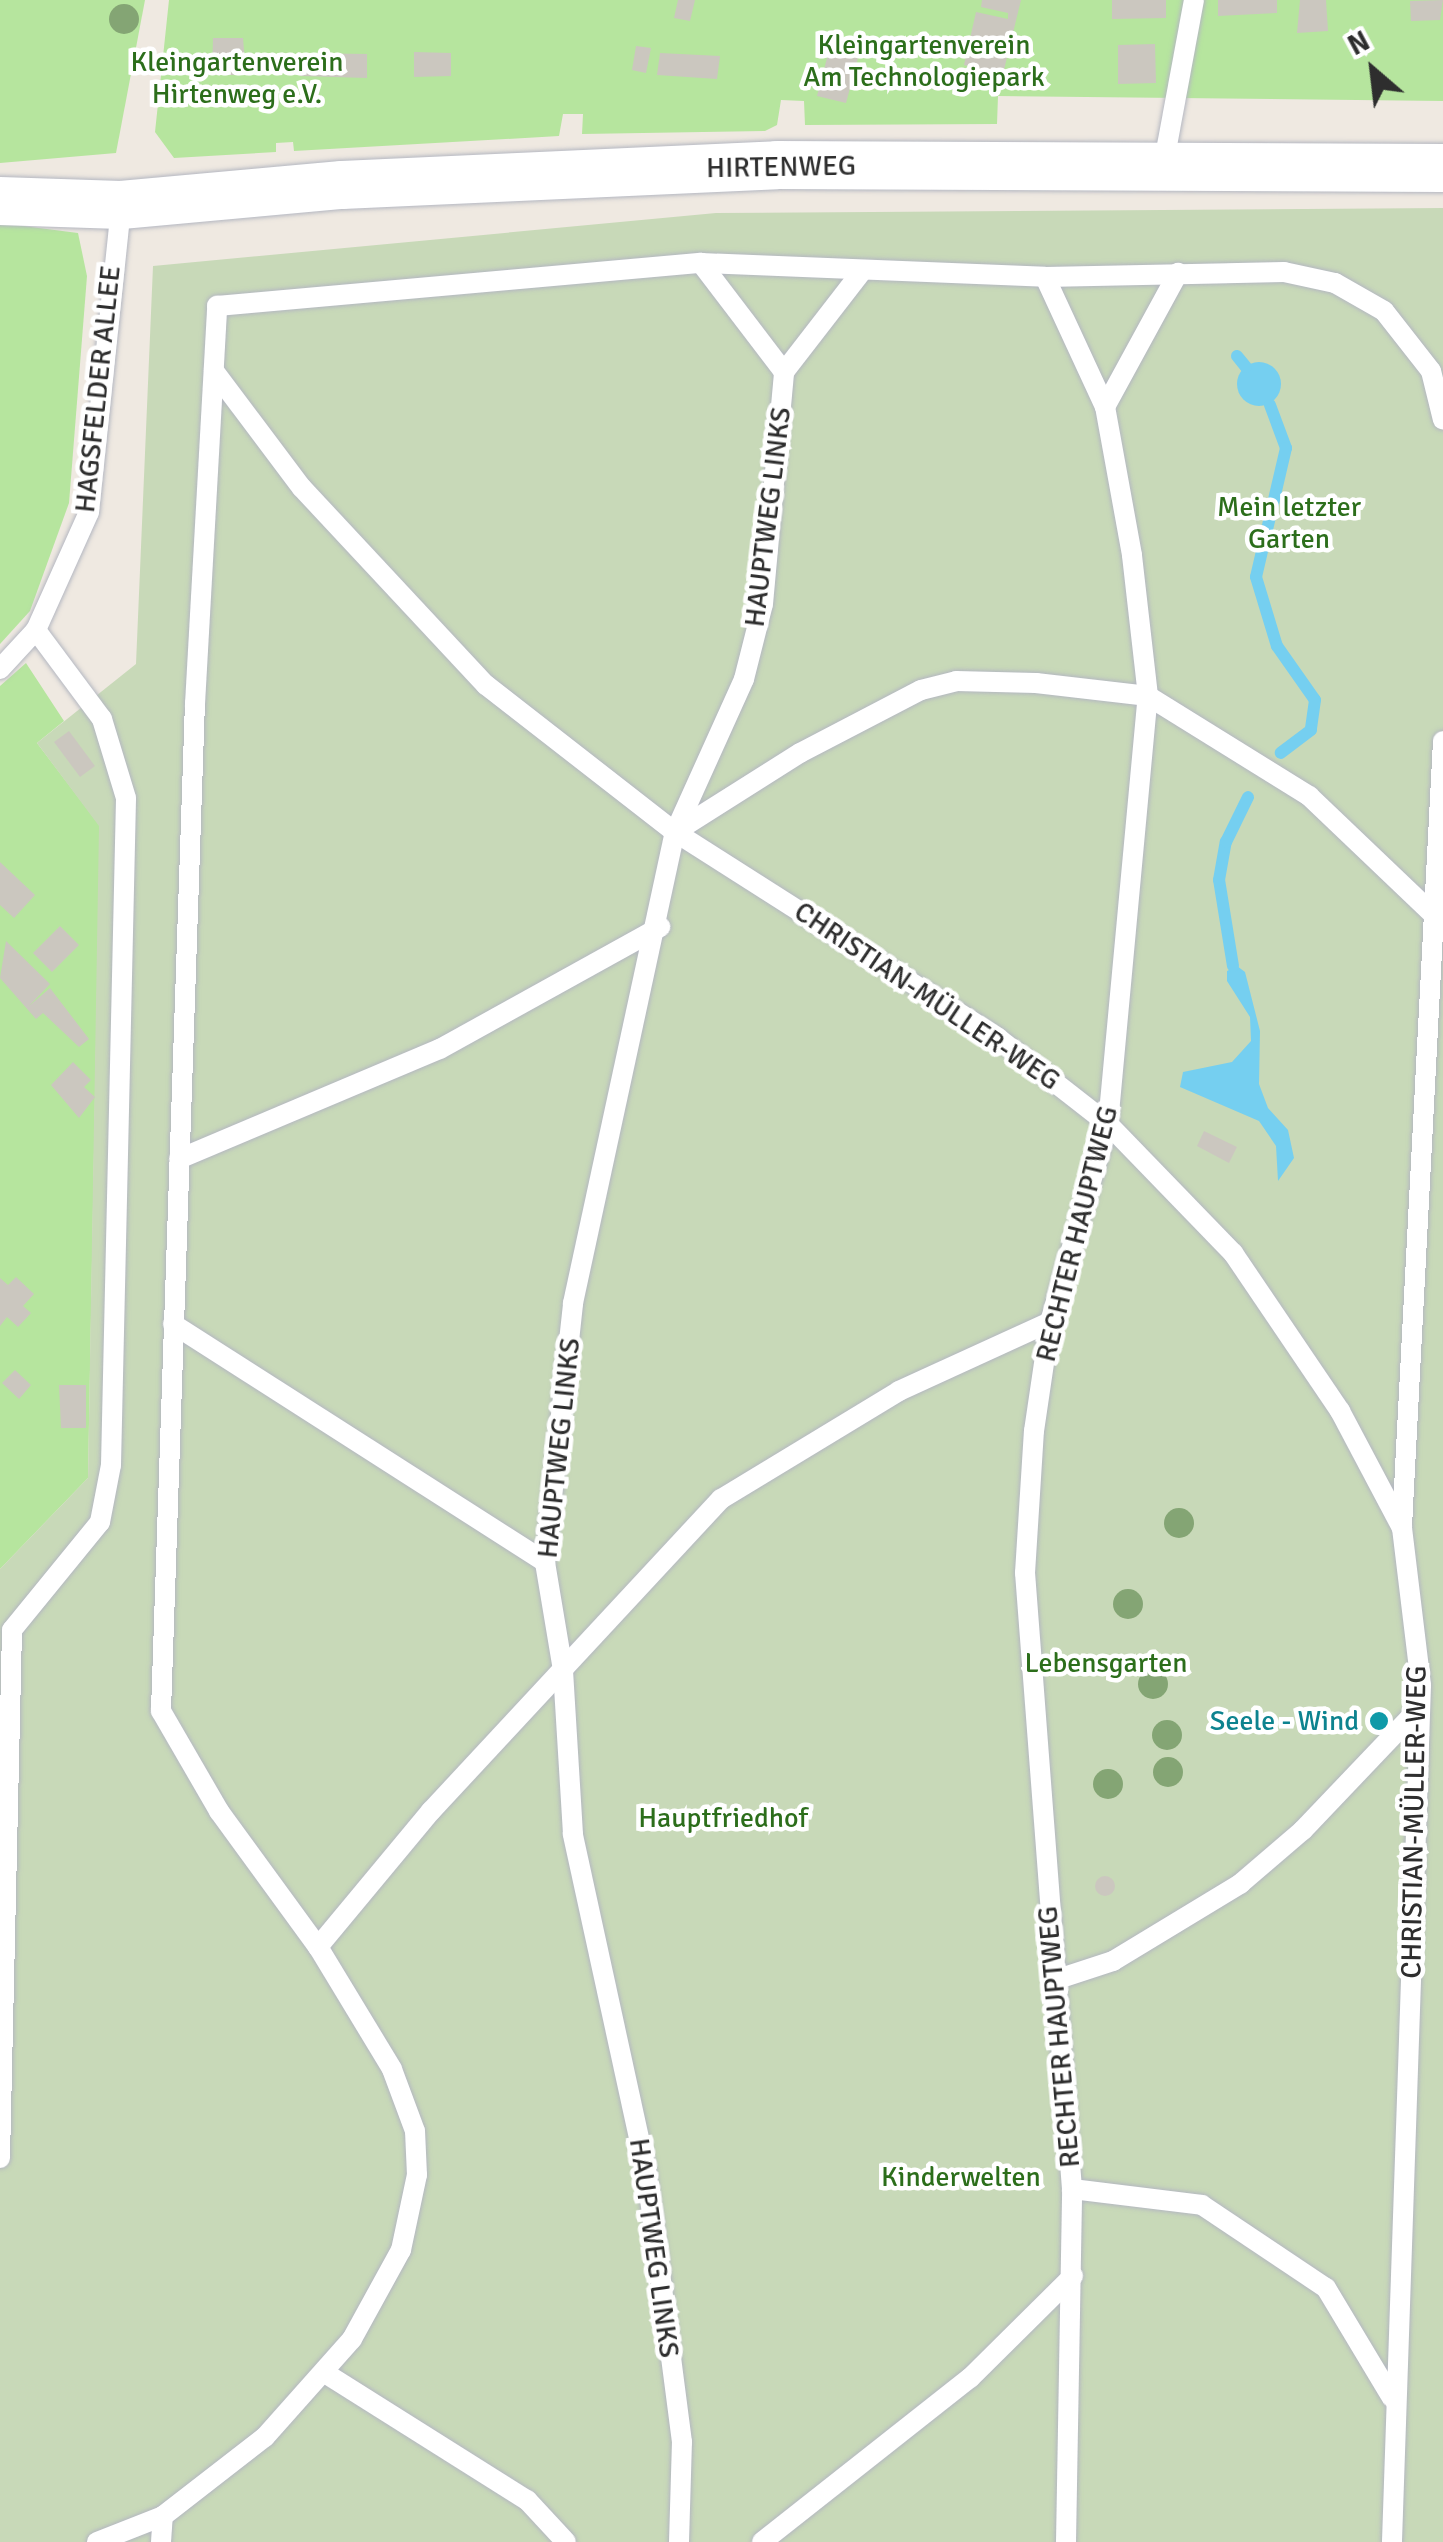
<!DOCTYPE html>
<meta charset="utf-8">
<style>
body{margin:0}
#map{position:relative;width:1443px;height:2542px;overflow:hidden;background:#efe9e1;font-family:Signika,sans-serif}
div>[style]{position:absolute}
.green>*{inset:0;background:#b6e59e}
.cemetery>*{inset:0;background:#c8d9b8}
.water>*{inset:0;background:#75cff0}
.round{border-radius:50%}
.stream>*{height:12px;margin:-6px;padding:0 6px;transform-origin:6px;border-radius:6px;background:#75cff0}
.building>*{inset:0;background:#cbc7bf}
.roads{filter:drop-shadow(0 0 2px #b4b7c1) drop-shadow(0 0 2px #b4b7c1)}
.service>*{height:20px;margin:-10px;padding:0 10px;transform-origin:10px;border-radius:10px;background:#fff}
.tertiary>*{height:48px;margin:-24px;padding:0 24px;transform-origin:24px;border-radius:24px;background:#fff}
.trees>*{width:30px;height:30px;margin:-15px;border-radius:50%;background:#84a574}
.dots>*{width:28px;height:28px;translate:-50% -50%;box-sizing:border-box;border:5px solid #fff;border-radius:50%}
span{translate:-50% -50%;white-space:nowrap;text-align:center;line-height:1.15;-webkit-text-stroke:9px #fff;paint-order:stroke}
.park-label{font-size:28px;color:#2c6e1b}
.street-label{font-size:28px;color:#2e2e2e}
.culture-label{font-size:28px;color:#0d838f}
.right{translate:-100% -50%;text-align:right}
.north{position:absolute;left:1323px;top:20px;width:100px;height:100px;-webkit-text-stroke:8px #fff;paint-order:stroke;rotate:332deg;font-size:28px;font-weight:700;line-height:40px;text-align:center;color:#2e2e2e}
.north::after{content:'';display:block;margin:auto;width:35px;height:45px;background:#2e2e2e;clip-path:polygon(50% 0,100% 100%,50% 72%,0 100%)}
</style>
<div id="map">
<div class="green">
<i style="clip-path:polygon(0 0,145px 0,116px 153px,0 163px)"></i>
<i style="clip-path:polygon(169px 0,1443px 0,1443px 101px,998px 96px,997px 124px,805px 125px,804px 101px,781px 100px,777px 125px,765px 131px,582px 134px,583px 114px,563px 114px,559px 136px,294px 151px,293px 142px,276px 143px,276px 152px,174px 158px,155px 132px)"></i>
<i style="clip-path:polygon(0 223px,78px 233px,87px 276px,69px 503px,30px 611px,0 644px)"></i>
<i style="clip-path:polygon(26px 663px,64px 721px,37px 743px,100px 826px,88px 1478px,0 1569px,0 686px)"></i>
</div>
<div class="cemetery">
<i style="clip-path:polygon(1443px 208px,1443px 2542px,0 2542px,0 1569px,88px 1478px,99px 826px,37px 743px,136px 664px,153px 266px,716px 213px)"></i>
</div>
<div class="water">
<i class="round" style="left:1237px;top:362px;width:44px;height:44px"></i>
<i style="clip-path:polygon(1237px 966px,1245px 972px,1260px 1031px,1259px 1084px,1268px 1108px,1288px 1130px,1294px 1158px,1278px 1181px,1276px 1146px,1259px 1121px,1180px 1087px,1183px 1072px,1232px 1062px,1251px 1041px,1250px 1017px,1227px 981px,1227px 971px)"></i>
</div>
<div class="stream">
<i style="left:1237px;top:356px;width:14px;rotate:51deg"></i>
<i style="left:1270px;top:405px;width:46px;rotate:69.6deg"></i>
<i style="left:1286px;top:448px;width:132px;rotate:103.1deg"></i>
<i style="left:1256px;top:577px;width:72px;rotate:73.1deg"></i>
<i style="left:1277px;top:646px;width:66px;rotate:54.9deg"></i>
<i style="left:1315px;top:700px;width:30px;rotate:98deg"></i>
<i style="left:1311px;top:730px;width:38px;rotate:143deg"></i>
<i style="left:1233px;top:966px;width:87px;rotate:-99.2deg"></i>
<i style="left:1219px;top:880px;width:39px;rotate:-80deg"></i>
<i style="left:1226px;top:842px;width:50px;rotate:-63.9deg"></i>
</div>
<div class="building">
<i style="clip-path:polygon(678px 0,695px 0,690px 21px,674px 18px)"></i>
<i style="clip-path:polygon(982px 0,1021px 0,1003px 74px,964px 65px,976px 12px,1008px 19px,1008px 13px,981px 7px)"></i>
<i style="clip-path:polygon(1112px 0,1166px 0,1166px 18px,1112px 19px)"></i>
<i style="clip-path:polygon(1218px 0,1277px 0,1277px 13px,1218px 16px)"></i>
<i style="clip-path:polygon(1300px 0,1326px 0,1328px 31px,1297px 33px)"></i>
<i style="clip-path:polygon(1443px 0,1440px 20px,1411px 21px,1410px 1px)"></i>
<i style="clip-path:polygon(213px 38px,243px 38px,246px 75px,212px 75px)"></i>
<i style="clip-path:polygon(831px 43px,860px 51px,846px 103px,817px 96px)"></i>
<i style="clip-path:polygon(1155px 44px,1156px 83px,1118px 84px,1118px 45px)"></i>
<i style="clip-path:polygon(636px 46px,651px 48px,646px 73px,632px 70px)"></i>
<i style="clip-path:polygon(414px 52px,451px 53px,451px 76px,414px 77px)"></i>
<i style="clip-path:polygon(301px 53px,367px 54px,367px 78px,300px 76px)"></i>
<i style="clip-path:polygon(660px 53px,720px 56px,717px 79px,657px 75px)"></i>
<i style="clip-path:polygon(69px 731px,95px 766px,80px 777px,54px 742px)"></i>
<i style="clip-path:polygon(0 862px,35px 895px,14px 918px,0 905px)"></i>
<i style="clip-path:polygon(60px 926px,79px 945px,52px 972px,33px 953px)"></i>
<i style="clip-path:polygon(6px 941px,50px 984px,29px 1006px,50px 988px,89px 1039px,79px 1047px,43px 1013px,36px 1019px,0 978px)"></i>
<i style="clip-path:polygon(73px 1062px,91px 1080px,84px 1087px,95px 1097px,79px 1118px,51px 1085px)"></i>
<i style="clip-path:polygon(1204px 1131px,1237px 1147px,1229px 1163px,1197px 1146px)"></i>
<i style="clip-path:polygon(16px 1277px,34px 1294px,23px 1306px,31px 1313px,18px 1327px,7px 1317px,0 1326px,0 1278px,8px 1285px)"></i>
<i style="clip-path:polygon(15px 1370px,31px 1385px,19px 1399px,2px 1383px)"></i>
<i style="clip-path:polygon(59px 1385px,86px 1385px,86px 1428px,61px 1428px)"></i>
<i class="round" style="left:1095px;top:1876px;width:20px;height:20px"></i>
</div>
<div class="roads">
<div class="service">
<i style="left:1163px;top:167px;width:170px;rotate:-79.5deg"></i>
<i style="left:1045px;top:277px;width:143px;rotate:65.2deg"></i>
<i style="left:1105px;top:407px;width:153px;rotate:-61.4deg"></i>
<i style="left:214px;top:371px;width:146px;rotate:53.1deg"></i>
<i style="left:302px;top:488px;width:270px;rotate:47deg"></i>
<i style="left:486px;top:685px;width:239px;rotate:37.9deg"></i>
<i style="left:675px;top:832px;width:148px;rotate:-32.3deg"></i>
<i style="left:800px;top:753px;width:136px;rotate:-27.5deg"></i>
<i style="left:921px;top:690px;width:36px;rotate:-14deg"></i>
<i style="left:956px;top:681px;width:80px;rotate:1.4deg"></i>
<i style="left:1036px;top:683px;width:113px;rotate:6.6deg"></i>
<i style="left:1148px;top:696px;width:190px;rotate:31.8deg"></i>
<i style="left:1309px;top:796px;width:174px;rotate:43.6deg"></i>
<i style="left:784px;top:372px;width:128px;rotate:-52.3deg"></i>
<i style="left:0;top:669px;width:53px;rotate:-47.3deg"></i>
<i style="left:36px;top:630px;width:129px;rotate:-65.8deg"></i>
<i style="left:89px;top:512px;width:309px;rotate:-84deg"></i>
<i style="left:675px;top:832px;width:383px;rotate:32.5deg"></i>
<i style="left:998px;top:1038px;width:140px;rotate:38deg"></i>
<i style="left:1108px;top:1124px;width:180px;rotate:45.9deg"></i>
<i style="left:1233px;top:1253px;width:191px;rotate:55.9deg"></i>
<i style="left:1340px;top:1411px;width:132px;rotate:62.1deg"></i>
<i style="left:1402px;top:1528px;width:158px;rotate:83.1deg"></i>
<i style="left:1421px;top:1685px;width:857px;rotate:91.94deg"></i>
<i style="left:179px;top:1159px;width:283px;rotate:-22.9deg"></i>
<i style="left:440px;top:1049px;width:252px;rotate:-29deg"></i>
<i style="left:173px;top:1324px;width:442px;rotate:32.6deg"></i>
<i style="left:1402px;top:1526px;width:786px;rotate:-87.01deg"></i>
<i style="left:318px;top:1947px;width:177px;rotate:-50.3deg"></i>
<i style="left:431px;top:1811px;width:426px;rotate:-47.1deg"></i>
<i style="left:721px;top:1499px;width:208px;rotate:-31.2deg"></i>
<i style="left:899px;top:1391px;width:166px;rotate:-24.6deg"></i>
<i style="left:1055px;top:1980px;width:61px;rotate:-18.1deg"></i>
<i style="left:1113px;top:1961px;width:149px;rotate:-31.2deg"></i>
<i style="left:1240px;top:1884px;width:83px;rotate:-40.6deg"></i>
<i style="left:1303px;top:1830px;width:168px;rotate:-46.4deg"></i>
<i style="left:0;top:2158px;width:528px;rotate:-88.7deg"></i>
<i style="left:12px;top:1630px;width:139px;rotate:-50.8deg"></i>
<i style="left:100px;top:1522px;width:58px;rotate:-79.1deg"></i>
<i style="left:111px;top:1465px;width:667px;rotate:-88.71deg"></i>
<i style="left:126px;top:798px;width:83px;rotate:-106.9deg"></i>
<i style="left:102px;top:719px;width:111px;rotate:-126.6deg"></i>
<i style="left:1072px;top:2189px;width:131px;rotate:7deg"></i>
<i style="left:1202px;top:2205px;width:149px;rotate:33.8deg"></i>
<i style="left:1326px;top:2288px;width:128px;rotate:59deg"></i>
<i style="left:325px;top:2373px;width:239px;rotate:32.2deg"></i>
<i style="left:527px;top:2500px;width:57px;rotate:47.1deg"></i>
<i style="left:97px;top:2542px;width:71px;rotate:-21.5deg"></i>
<i style="left:161px;top:2542px;width:26px;rotate:-86deg"></i>
<i style="left:163px;top:2516px;width:129px;rotate:-37.8deg"></i>
<i style="left:265px;top:2437px;width:131px;rotate:-48.4deg"></i>
<i style="left:352px;top:2339px;width:102px;rotate:-61.2deg"></i>
<i style="left:401px;top:2250px;width:77px;rotate:-78deg"></i>
<i style="left:417px;top:2175px;width:44px;rotate:-92.6deg"></i>
<i style="left:415px;top:2131px;width:66px;rotate:-110.4deg"></i>
<i style="left:392px;top:2069px;width:143px;rotate:-121.2deg"></i>
<i style="left:318px;top:1947px;width:168px;rotate:-126.1deg"></i>
<i style="left:219px;top:1811px;width:116px;rotate:-120.1deg"></i>
<i style="left:161px;top:1711px;width:1008px;rotate:-88.07deg"></i>
<i style="left:195px;top:704px;width:399px;rotate:-86.8deg"></i>
<i style="left:217px;top:306px;width:486px;rotate:-5.1deg"></i>
<i style="left:701px;top:263px;width:344px;rotate:2.3deg"></i>
<i style="left:1045px;top:277px;width:239px;rotate:-1.2deg"></i>
<i style="left:1284px;top:272px;width:52px;rotate:12.2deg"></i>
<i style="left:1335px;top:283px;width:56px;rotate:29.7deg"></i>
<i style="left:1384px;top:311px;width:76px;rotate:51.9deg"></i>
<i style="left:1431px;top:371px;width:50px;rotate:76.2deg"></i>
<i style="left:679px;top:2542px;width:100px;rotate:-88.3deg"></i>
<i style="left:682px;top:2442px;width:187px;rotate:-97.4deg"></i>
<i style="left:658px;top:2257px;width:88px;rotate:-97.9deg"></i>
<i style="left:646px;top:2170px;width:344px;rotate:-102.3deg"></i>
<i style="left:573px;top:1834px;width:164px;rotate:-93.5deg"></i>
<i style="left:563px;top:1670px;width:109px;rotate:-99.5deg"></i>
<i style="left:545px;top:1562px;width:261px;rotate:-83.8deg"></i>
<i style="left:573px;top:1303px;width:482px;rotate:-77.8deg"></i>
<i style="left:675px;top:832px;width:168px;rotate:-65.7deg"></i>
<i style="left:744px;top:679px;width:77px;rotate:-75.8deg"></i>
<i style="left:763px;top:604px;width:233px;rotate:-84.8deg"></i>
<i style="left:784px;top:372px;width:137px;rotate:-127.3deg"></i>
<i style="left:762px;top:2542px;width:265px;rotate:-38.3deg"></i>
<i style="left:970px;top:2378px;width:145px;rotate:-44.7deg"></i>
<i style="left:1066px;top:2542px;width:353px;rotate:-89deg"></i>
<i style="left:1072px;top:2189px;width:618px;rotate:-94.36deg"></i>
<i style="left:1025px;top:1573px;width:142px;rotate:-86.4deg"></i>
<i style="left:1034px;top:1431px;width:110px;rotate:-81.6deg"></i>
<i style="left:1050px;top:1322px;width:206px;rotate:-73.7deg"></i>
<i style="left:1108px;top:1124px;width:430px;rotate:-84.7deg"></i>
<i style="left:1148px;top:696px;width:142px;rotate:-96.5deg"></i>
<i style="left:1132px;top:555px;width:150px;rotate:-100.3deg"></i>
</div>
<div class="tertiary">
<i style="left:0;top:201px;width:121px;rotate:1.9deg"></i>
<i style="left:121px;top:205px;width:222px;rotate:-5.2deg"></i>
<i style="left:342px;top:185px;width:435px;rotate:-2.6deg"></i>
<i style="left:777px;top:165px;width:666px;rotate:0.26deg"></i>
</div>
</div>
<div class="trees">
<i style="left:124px;top:19px"></i>
<i style="left:1179px;top:1523px"></i>
<i style="left:1128px;top:1604px"></i>
<i style="left:1153px;top:1684px"></i>
<i style="left:1167px;top:1735px"></i>
<i style="left:1168px;top:1772px"></i>
<i style="left:1108px;top:1784px"></i>
</div>
<div class="dots">
<i style="left:1379px;top:1721px;background:#0f9aa8"></i>
</div>
<div class="park-label">
<span style="left:924px;top:61px">Kleingartenverein<br>Am Technologiepark</span>
<span style="left:237px;top:78px">Kleingartenverein<br>Hirtenweg e.V.</span>
<span style="left:1289px;top:523px">Mein letzter<br>Garten</span>
<span style="left:1106px;top:1663px">Lebensgarten</span>
<span style="left:723px;top:1818px">Hauptfriedhof</span>
<span style="left:961px;top:2177px">Kinderwelten</span>
</div>
<div class="street-label">
<span style="left:781px;top:167px;rotate:-1deg">HIRTENWEG</span>
<span style="left:98px;top:389px;rotate:-84deg">HAGSFELDER ALLEE</span>
<span style="left:768px;top:517px;rotate:-83deg">HAUPTWEG LINKS</span>
<span style="left:927px;top:996px;rotate:34deg">CHRISTIAN-MÜLLER-WEG</span>
<span style="left:1077px;top:1234px;rotate:-76deg">RECHTER HAUPTWEG</span>
<span style="left:559px;top:1448px;rotate:-84deg">HAUPTWEG LINKS</span>
<span style="left:1414px;top:1822px;rotate:-89deg">CHRISTIAN-MÜLLER-WEG</span>
<span style="left:1059px;top:2037px;rotate:-95deg">RECHTER HAUPTWEG</span>
<span style="left:654px;top:2248px;rotate:82deg">HAUPTWEG LINKS</span>
</div>
<div class="culture-label">
<span class="right" style="left:1359px;top:1721px">Seele - Wind</span>
</div>
<div class="north">N</div>
</div>
